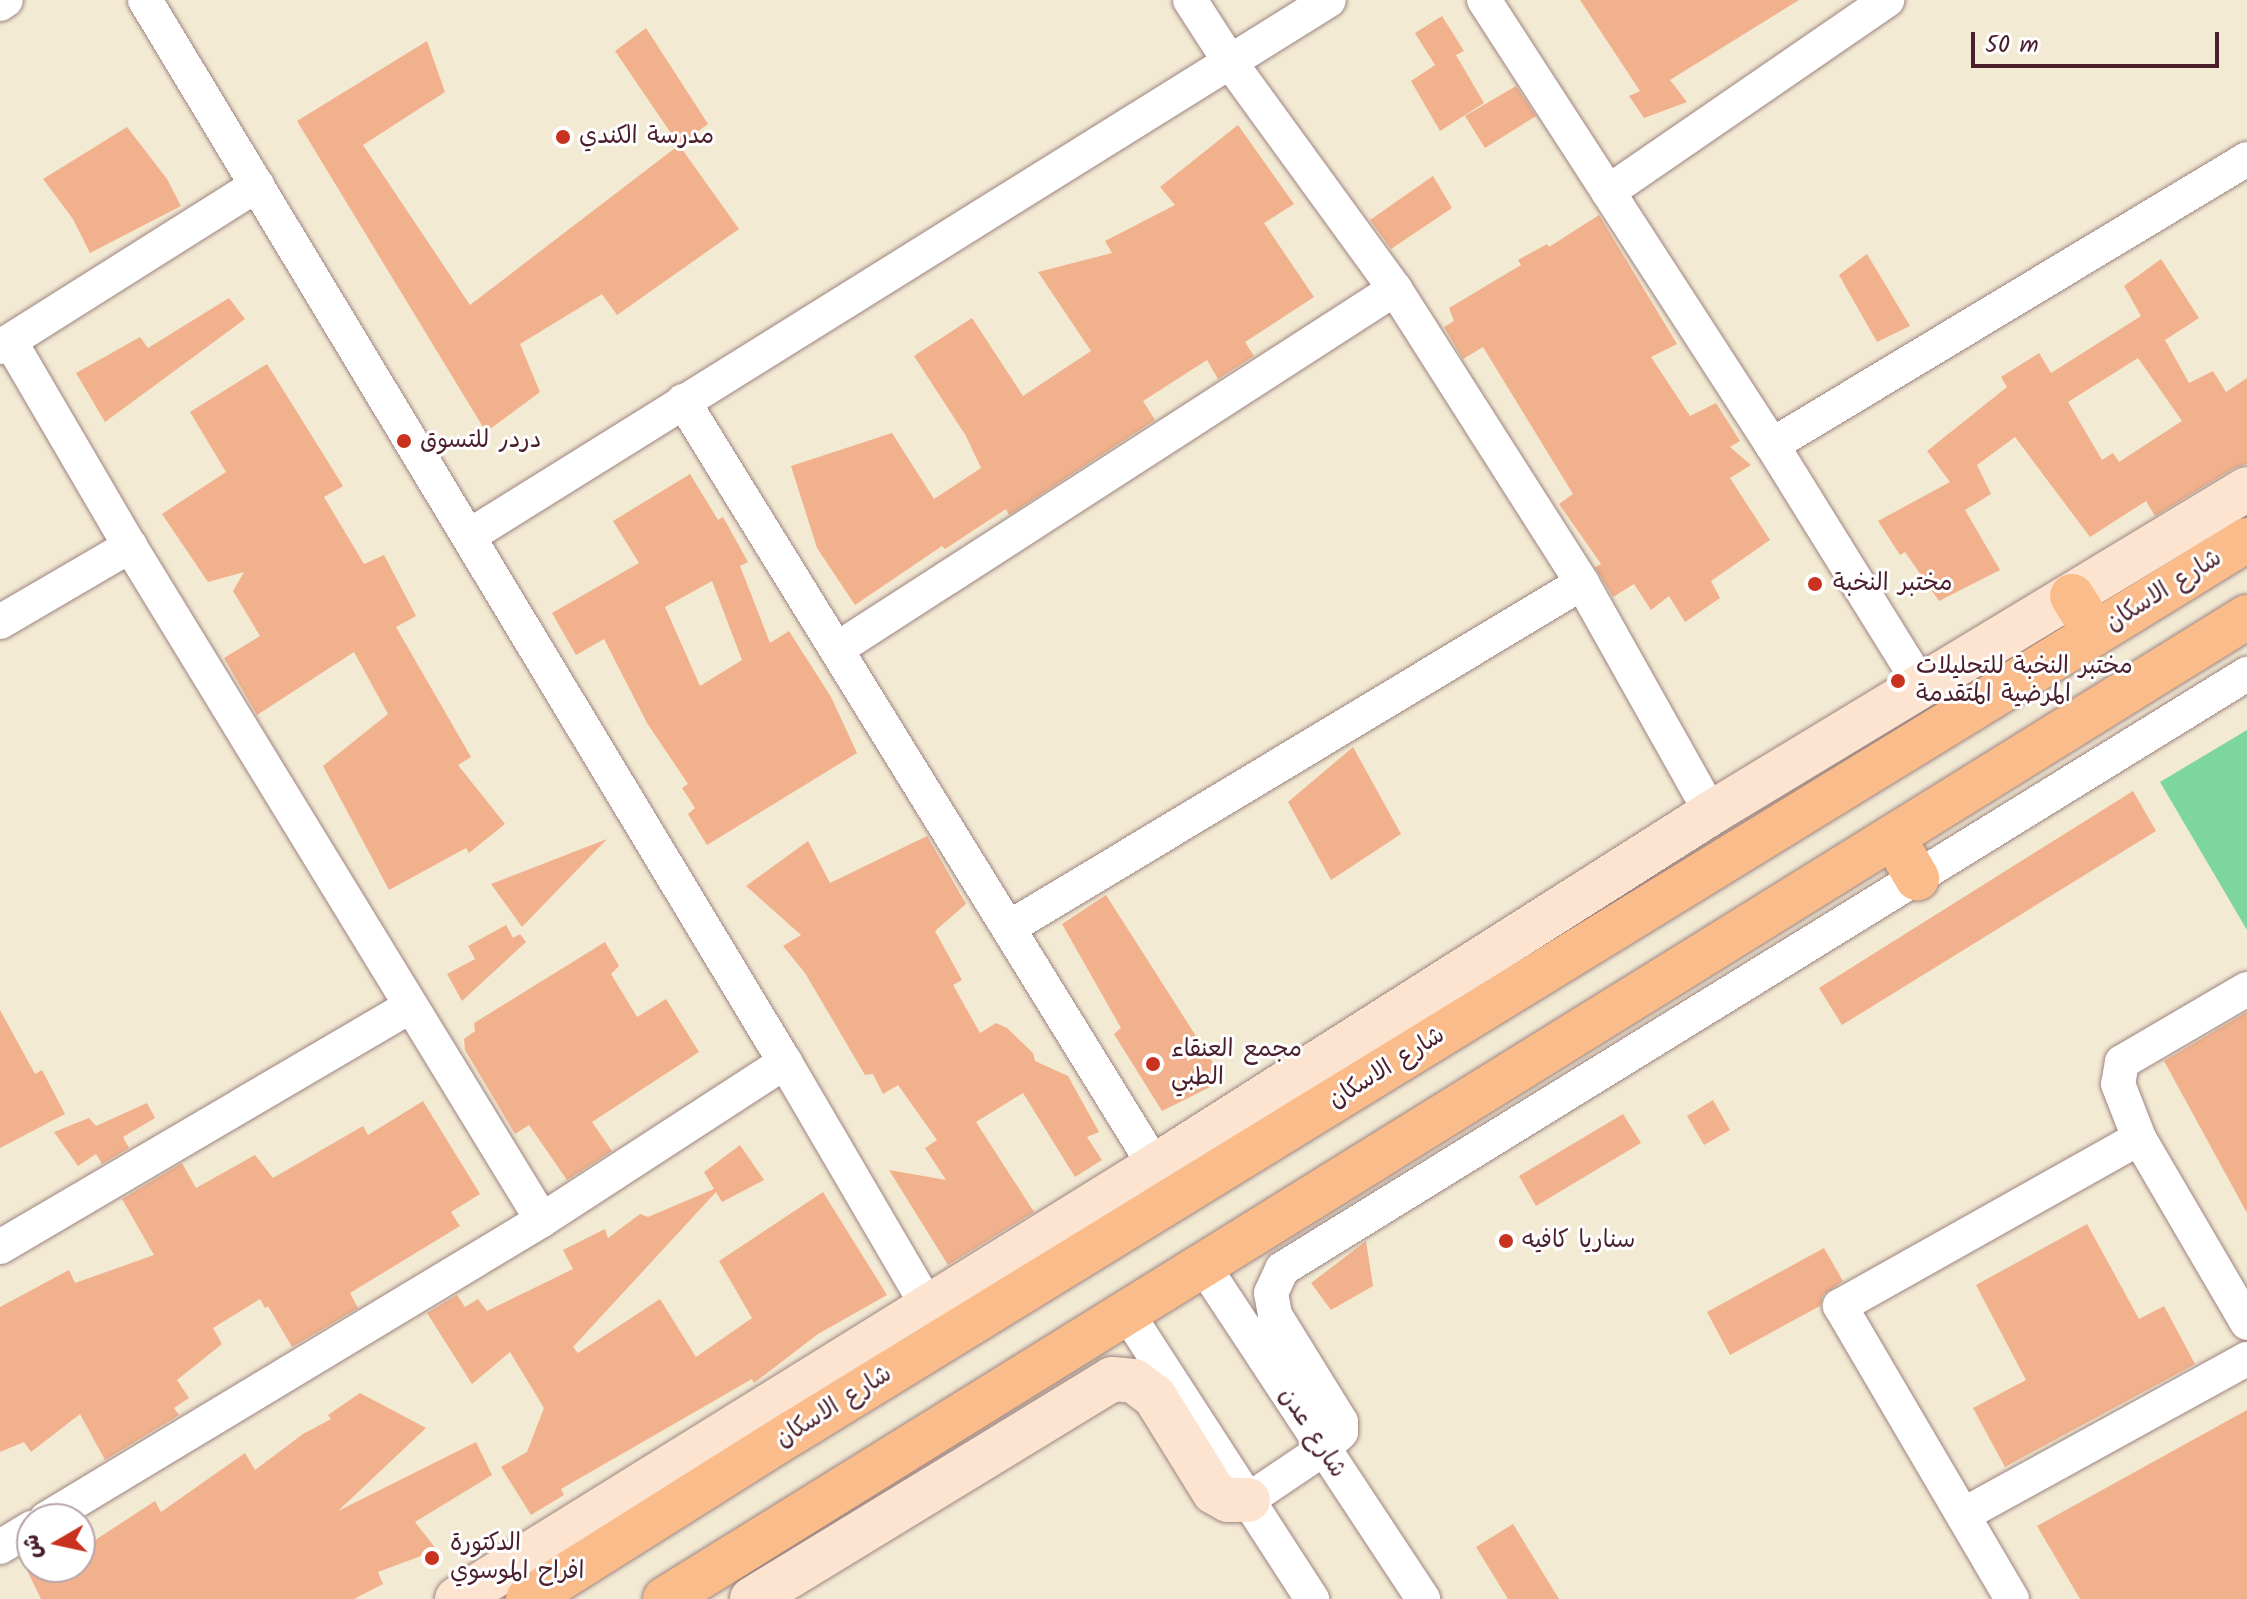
<!DOCTYPE html>
<meta charset="utf-8">
<style>
body{margin:0}
#map{position:relative;width:2247px;height:1599px;overflow:hidden;background:#f3ead4;font-family:Kalam,"Playpen Sans Arabic",sans-serif}
div>[style]{position:absolute}
.green>*{inset:0;background:#7dd69c}
.building>*{inset:0;background:#f1b18c}
.roads{filter:drop-shadow(0 0 2px #9e8480) drop-shadow(0 0 2px #9e8480)}
.street>*{height:34px;margin:-17px;padding:0 17px;transform-origin:17px;border-radius:17px;background:#fff}
.secondary>*{height:44px;margin:-22px;padding:0 22px;transform-origin:22px;border-radius:22px;background:#fde4d0}
.primary>*{height:44px;margin:-22px;padding:0 22px;transform-origin:22px;border-radius:22px;background:#f9bc8a}
.dots>*{width:22px;height:22px;translate:-50% -50%;box-sizing:border-box;border:4px solid #fff;border-radius:50%}
span{translate:-50% -50%;white-space:nowrap;text-align:center;line-height:1.15;-webkit-text-stroke:6px #fff;paint-order:stroke}
.poi-label{font-size:24px;color:#4a1f2b}
.left{translate:0 -50%;text-align:left}
.street-label{font-size:24px;color:#4a1f2b}
.north{position:absolute;left:16px;top:1503px;width:80px;height:80px;box-sizing:border-box;background:#fff;border:2px solid #b7a5aa;border-radius:50%;rotate:261deg;font-size:22px;font-weight:700;line-height:32px;text-align:center;color:#4a1f2b}
.north::after{content:'';display:block;margin:auto;width:28px;height:36px;background:#c8321e;clip-path:polygon(50% 0,100% 100%,50% 72%,0 100%)}
.scale{position:absolute;left:1971px;top:32px;width:248px;height:36px;box-sizing:border-box;border:4px solid #4a1f2b;border-top:0;padding-left:10px;font-size:24px;line-height:28px;white-space:nowrap;color:#4a1f2b;-webkit-text-stroke:6px #fff;paint-order:stroke}
</style>
<div id="map">
<div class="green">
<i style="clip-path:polygon(2247px 730px,2247px 930px,2160px 782px)"></i>
</div>
<div class="building">
<i style="clip-path:polygon(1580px 0,1799px 0,1670px 80px,1687px 102px,1644px 118px,1629px 96px,1640px 91px)"></i>
<i style="clip-path:polygon(1442px 16px,1464px 51px,1456px 55px,1484px 103px,1440px 131px,1411px 81px,1435px 65px,1415px 33px)"></i>
<i style="clip-path:polygon(646px 28px,708px 124px,679px 145px,615px 51px)"></i>
<i style="clip-path:polygon(427px 41px,445px 92px,363px 145px,470px 305px,679px 145px,739px 229px,617px 315px,602px 294px,520px 344px,540px 392px,486px 432px,297px 121px)"></i>
<i style="clip-path:polygon(1516px 86px,1536px 116px,1485px 148px,1465px 116px)"></i>
<i style="clip-path:polygon(1238px 125px,1294px 204px,1264px 223px,1314px 297px,1245px 342px,1254px 356px,1218px 379px,1207px 360px,1143px 401px,1155px 420px,1009px 515px,1006px 509px,945px 549px,942px 546px,855px 605px,817px 548px,791px 466px,892px 433px,934px 499px,981px 468px,966px 436px,914px 356px,972px 318px,1023px 396px,1091px 351px,1038px 272px,1112px 253px,1105px 241px,1175px 205px,1160px 187px)"></i>
<i style="clip-path:polygon(127px 127px,167px 179px,181px 206px,90px 253px,73px 219px,43px 179px)"></i>
<i style="clip-path:polygon(1433px 176px,1452px 208px,1391px 249px,1370px 220px)"></i>
<i style="clip-path:polygon(1599px 215px,1677px 344px,1651px 357px,1690px 416px,1716px 403px,1740px 441px,1730px 447px,1751px 465px,1730px 478px,1770px 540px,1711px 581px,1720px 598px,1685px 622px,1669px 596px,1651px 610px,1634px 584px,1613px 597px,1595px 567px,1601px 564px,1559px 504px,1573px 494px,1483px 347px,1463px 359px,1444px 327px,1454px 321px,1449px 308px,1521px 265px,1518px 260px,1547px 244px,1549px 247px)"></i>
<i style="clip-path:polygon(1867px 254px,1910px 326px,1877px 342px,1839px 275px)"></i>
<i style="clip-path:polygon(evenodd,2161px 259px,2199px 318px,2165px 340px,2189px 383px,2213px 371px,2226px 392px,2247px 378px,2247px 464px,2234px 468px,2155px 516px,2146px 501px,2090px 537px,2015px 437px,1977px 465px,1991px 494px,1965px 510px,2000px 570px,1939px 601px,1905px 552px,1900px 555px,1878px 521px,1950px 482px,1927px 451px,2007px 387px,2001px 377px,2039px 353px,2051px 373px,2141px 316px,2124px 286px,2161px 259px,2138px 358px,2182px 421px,2119px 462px,2113px 453px,2102px 460px,2068px 402px,2138px 358px)"></i>
<i style="clip-path:polygon(229px 298px,245px 319px,105px 422px,76px 373px,140px 337px,148px 348px)"></i>
<i style="clip-path:polygon(267px 364px,343px 486px,324px 497px,364px 564px,384px 555px,416px 616px,396px 627px,471px 757px,458px 765px,505px 824px,469px 853px,466px 848px,389px 890px,323px 766px,388px 714px,354px 652px,257px 715px,224px 658px,260px 636px,233px 591px,244px 572px,208px 582px,162px 514px,226px 472px,190px 412px)"></i>
<i style="clip-path:polygon(evenodd,690px 474px,718px 520px,723px 517px,748px 562px,740px 566px,770px 643px,789px 631px,831px 697px,857px 753px,707px 845px,688px 814px,695px 808px,682px 788px,688px 784px,647px 723px,604px 639px,576px 655px,552px 613px,639px 563px,613px 521px,690px 474px,712px 581px,742px 660px,700px 686px,665px 607px,712px 581px)"></i>
<i style="clip-path:polygon(1353px 747px,1401px 834px,1331px 880px,1288px 802px)"></i>
<i style="clip-path:polygon(2133px 791px,2156px 831px,1842px 1025px,1819px 988px)"></i>
<i style="clip-path:polygon(927px 836px,966px 904px,935px 931px,962px 980px,953px 985px,980px 1033px,996px 1023px,1007px 1028px,1033px 1053px,1035px 1061px,1068px 1076px,1099px 1132px,1087px 1137px,1102px 1160px,1075px 1177px,1023px 1093px,976px 1122px,1034px 1212px,948px 1265px,889px 1170px,946px 1180px,925px 1148px,937px 1140px,898px 1085px,883px 1094px,873px 1074px,865px 1075px,805px 973px,783px 946px,801px 935px,746px 886px,808px 841px,830px 883px)"></i>
<i style="clip-path:polygon(607px 839px,522px 927px,491px 884px)"></i>
<i style="clip-path:polygon(1106px 895px,1224px 1080px,1162px 1111px,1114px 1034px,1121px 1028px,1062px 924px)"></i>
<i style="clip-path:polygon(506px 925px,513px 938px,520px 934px,526px 942px,462px 1001px,447px 974px,475px 959px,468px 946px)"></i>
<i style="clip-path:polygon(605px 942px,619px 966px,611px 974px,637px 1017px,666px 999px,699px 1052px,592px 1122px,612px 1151px,567px 1180px,529px 1125px,515px 1134px,465px 1050px,464px 1039px,475px 1031px,474px 1023px)"></i>
<i style="clip-path:polygon(0 1010px,35px 1074px,42px 1070px,65px 1114px,0 1148px)"></i>
<i style="clip-path:polygon(2247px 1012px,2247px 1213px,2164px 1061px)"></i>
<i style="clip-path:polygon(1713px 1100px,1730px 1130px,1704px 1145px,1687px 1116px)"></i>
<i style="clip-path:polygon(423px 1101px,480px 1194px,451px 1212px,460px 1226px,350px 1293px,358px 1308px,292px 1347px,268px 1306px,265px 1308px,260px 1299px,213px 1328px,222px 1344px,177px 1380px,189px 1398px,174px 1408px,179px 1415px,105px 1460px,80px 1414px,31px 1452px,24px 1442px,0 1452px,0 1307px,69px 1270px,75px 1283px,154px 1255px,122px 1199px,182px 1163px,196px 1188px,255px 1155px,273px 1178px,363px 1126px,368px 1135px)"></i>
<i style="clip-path:polygon(147px 1103px,155px 1118px,123px 1137px,129px 1148px,102px 1164px,96px 1154px,78px 1166px,54px 1132px,89px 1118px,96px 1126px)"></i>
<i style="clip-path:polygon(1623px 1114px,1641px 1143px,1536px 1206px,1519px 1176px)"></i>
<i style="clip-path:polygon(740px 1145px,764px 1180px,722px 1202px,716px 1192px,573px 1347px,578px 1353px,660px 1299px,696px 1357px,752px 1318px,719px 1261px,823px 1192px,887px 1295px,818px 1334px,754px 1383px,752px 1379px,561px 1489px,564px 1495px,531px 1515px,501px 1467px,527px 1452px,544px 1408px,510px 1352px,472px 1384px,427px 1313px,457px 1295px,465px 1307px,478px 1299px,487px 1311px,573px 1269px,563px 1250px,605px 1229px,608px 1238px,640px 1214px,648px 1217px,714px 1189px,704px 1172px)"></i>
<i style="clip-path:polygon(2087px 1224px,2139px 1319px,2164px 1306px,2195px 1364px,2005px 1467px,1973px 1408px,2026px 1380px,1976px 1285px)"></i>
<i style="clip-path:polygon(1366px 1241px,1373px 1286px,1331px 1310px,1311px 1283px)"></i>
<i style="clip-path:polygon(1824px 1248px,1843px 1281px,1823px 1295px,1820px 1306px,1730px 1355px,1707px 1312px)"></i>
<i style="clip-path:polygon(360px 1393px,426px 1428px,338px 1511px,476px 1442px,492px 1475px,415px 1522px,437px 1550px,378px 1572px,383px 1584px,354px 1599px,41px 1599px,23px 1562px,32px 1556px,32px 1567px,80px 1567px,80px 1536px,86px 1546px,155px 1501px,161px 1512px,245px 1453px,255px 1470px,303px 1434px,331px 1419px,328px 1415px)"></i>
<i style="clip-path:polygon(2247px 1410px,2247px 1599px,2080px 1599px,2037px 1526px)"></i>
<i style="clip-path:polygon(1513px 1524px,1559px 1599px,1508px 1599px,1476px 1547px)"></i>
</div>
<div class="roads">
<div class="street">
<i style="left:145px;top:0;width:1240px;rotate:58.93deg"></i>
<i style="left:785px;top:1062px;width:284px;rotate:59.7deg"></i>
<i style="left:1190px;top:0;width:74px;rotate:57.2deg"></i>
<i style="left:1230px;top:62px;width:281px;rotate:54deg"></i>
<i style="left:1395px;top:289px;width:348px;rotate:57.5deg"></i>
<i style="left:1582px;top:583px;width:264px;rotate:60.7deg"></i>
<i style="left:1484px;top:0;width:530px;rotate:57.09deg"></i>
<i style="left:1772px;top:445px;width:282px;rotate:58.2deg"></i>
<i style="left:0;top:4px;width:7px;rotate:-34deg"></i>
<i style="left:1608px;top:192px;width:339px;rotate:-34.5deg"></i>
<i style="left:10px;top:341px;width:238px;rotate:59.7deg"></i>
<i style="left:0;top:347px;width:304px;rotate:-32.2deg"></i>
<i style="left:683px;top:401px;width:899px;rotate:58.33deg"></i>
<i style="left:1772px;top:445px;width:554px;rotate:-31.05deg"></i>
<i style="left:469px;top:536px;width:1013px;rotate:-31.93deg"></i>
<i style="left:0;top:622px;width:151px;rotate:-30.3deg"></i>
<i style="left:130px;top:546px;width:790px;rotate:58.56deg"></i>
<i style="left:837px;top:649px;width:664px;rotate:-32.83deg"></i>
<i style="left:1010px;top:927px;width:667px;rotate:-31.02deg"></i>
<i style="left:2247px;top:989px;width:145px;rotate:149.7deg"></i>
<i style="left:2122px;top:1062px;width:22px;rotate:100deg"></i>
<i style="left:2118px;top:1084px;width:58px;rotate:68.7deg"></i>
<i style="left:2139px;top:1138px;width:214px;rotate:59.7deg"></i>
<i style="left:0;top:1247px;width:476px;rotate:-30.4deg"></i>
<i style="left:1203px;top:1265px;width:400px;rotate:56.6deg"></i>
<i style="left:1127px;top:1313px;width:341px;rotate:57.1deg"></i>
<i style="left:1248px;top:1500px;width:89px;rotate:-34deg"></i>
<i style="left:1322px;top:1450px;width:26px;rotate:-43deg"></i>
<i style="left:1341px;top:1432px;width:10px;rotate:-90deg"></i>
<i style="left:1341px;top:1422px;width:126px;rotate:-121.7deg"></i>
<i style="left:1275px;top:1315px;width:22px;rotate:-100deg"></i>
<i style="left:1271px;top:1293px;width:26px;rotate:-65deg"></i>
<i style="left:1282px;top:1269px;width:1134px;rotate:-31.66deg"></i>
<i style="left:1963px;top:1515px;width:324px;rotate:-28.8deg"></i>
<i style="left:46px;top:1519px;width:579px;rotate:-31.08deg"></i>
<i style="left:542px;top:1220px;width:290px;rotate:-33deg"></i>
<i style="left:0;top:1547px;width:37px;rotate:-31deg"></i>
<i style="left:2012px;top:1599px;width:340px;rotate:-120.4deg"></i>
<i style="left:1840px;top:1306px;width:343px;rotate:-29.3deg"></i>
</div>
<div class="secondary">
<i style="left:457px;top:1599px;width:821px;rotate:-31.81deg"></i>
<i style="left:1155px;top:1166px;width:659px;rotate:-32.41deg"></i>
<i style="left:1711px;top:813px;width:626px;rotate:-31.15deg"></i>
<i style="left:752px;top:1599px;width:422px;rotate:-31.4deg"></i>
<i style="left:1112px;top:1379px;width:22px;rotate:5deg"></i>
<i style="left:1134px;top:1381px;width:26px;rotate:37deg"></i>
<i style="left:1155px;top:1397px;width:112px;rotate:58.2deg"></i>
<i style="left:1214px;top:1492px;width:16px;rotate:30deg"></i>
<i style="left:1228px;top:1500px;width:20px"></i>
</div>
<div class="primary">
<i style="left:2072px;top:596px;width:44px;rotate:58.1deg"></i>
<i style="left:1893px;top:837px;width:48px;rotate:59.7deg"></i>
<i style="left:528px;top:1599px;width:312px;rotate:-32.2deg"></i>
<i style="left:792px;top:1433px;width:1707px;rotate:-31.54deg"></i>
<i style="left:665px;top:1599px;width:1862px;rotate:-31.83deg"></i>
</div>
</div>
<div class="dots">
<i style="left:563px;top:137px;background:#c8321e"></i>
<i style="left:404px;top:441px;background:#c8321e"></i>
<i style="left:1815px;top:584px;background:#c8321e"></i>
<i style="left:1898px;top:681px;background:#c8321e"></i>
<i style="left:1153px;top:1064px;background:#c8321e"></i>
<i style="left:1506px;top:1241px;background:#c8321e"></i>
<i style="left:432px;top:1558px;background:#c8321e"></i>
</div>
<div class="poi-label">
<span class="left" style="left:579px;top:137px">مدرسة الكندي</span>
<span class="left" style="left:420px;top:441px">دردر للتسوق</span>
<span class="left" style="left:1833px;top:584px">مختبر النخبة</span>
<span class="left" style="left:1916px;top:681px">مختبر النخبة للتحليلات<br>المرضية المتقدمة</span>
<span class="left" style="left:1171px;top:1064px">مجمع العنقاء<br>الطبي</span>
<span class="left" style="left:1522px;top:1241px">سناريا كافيه</span>
<span class="left" style="left:450px;top:1558px">الدكتورة<br>افراح الموسوي</span>
</div>
<div class="street-label">
<span style="left:2164px;top:591px;rotate:-32deg">شارع الاسكان</span>
<span style="left:1387px;top:1068px;rotate:-32deg">شارع الاسكان</span>
<span style="left:834px;top:1407px;rotate:-32deg">شارع الاسكان</span>
<span style="left:1312px;top:1433px;rotate:57deg">شارع عدن</span>
</div>
<div class="north">ش</div>
<div class="scale">50 m</div>
</div>
